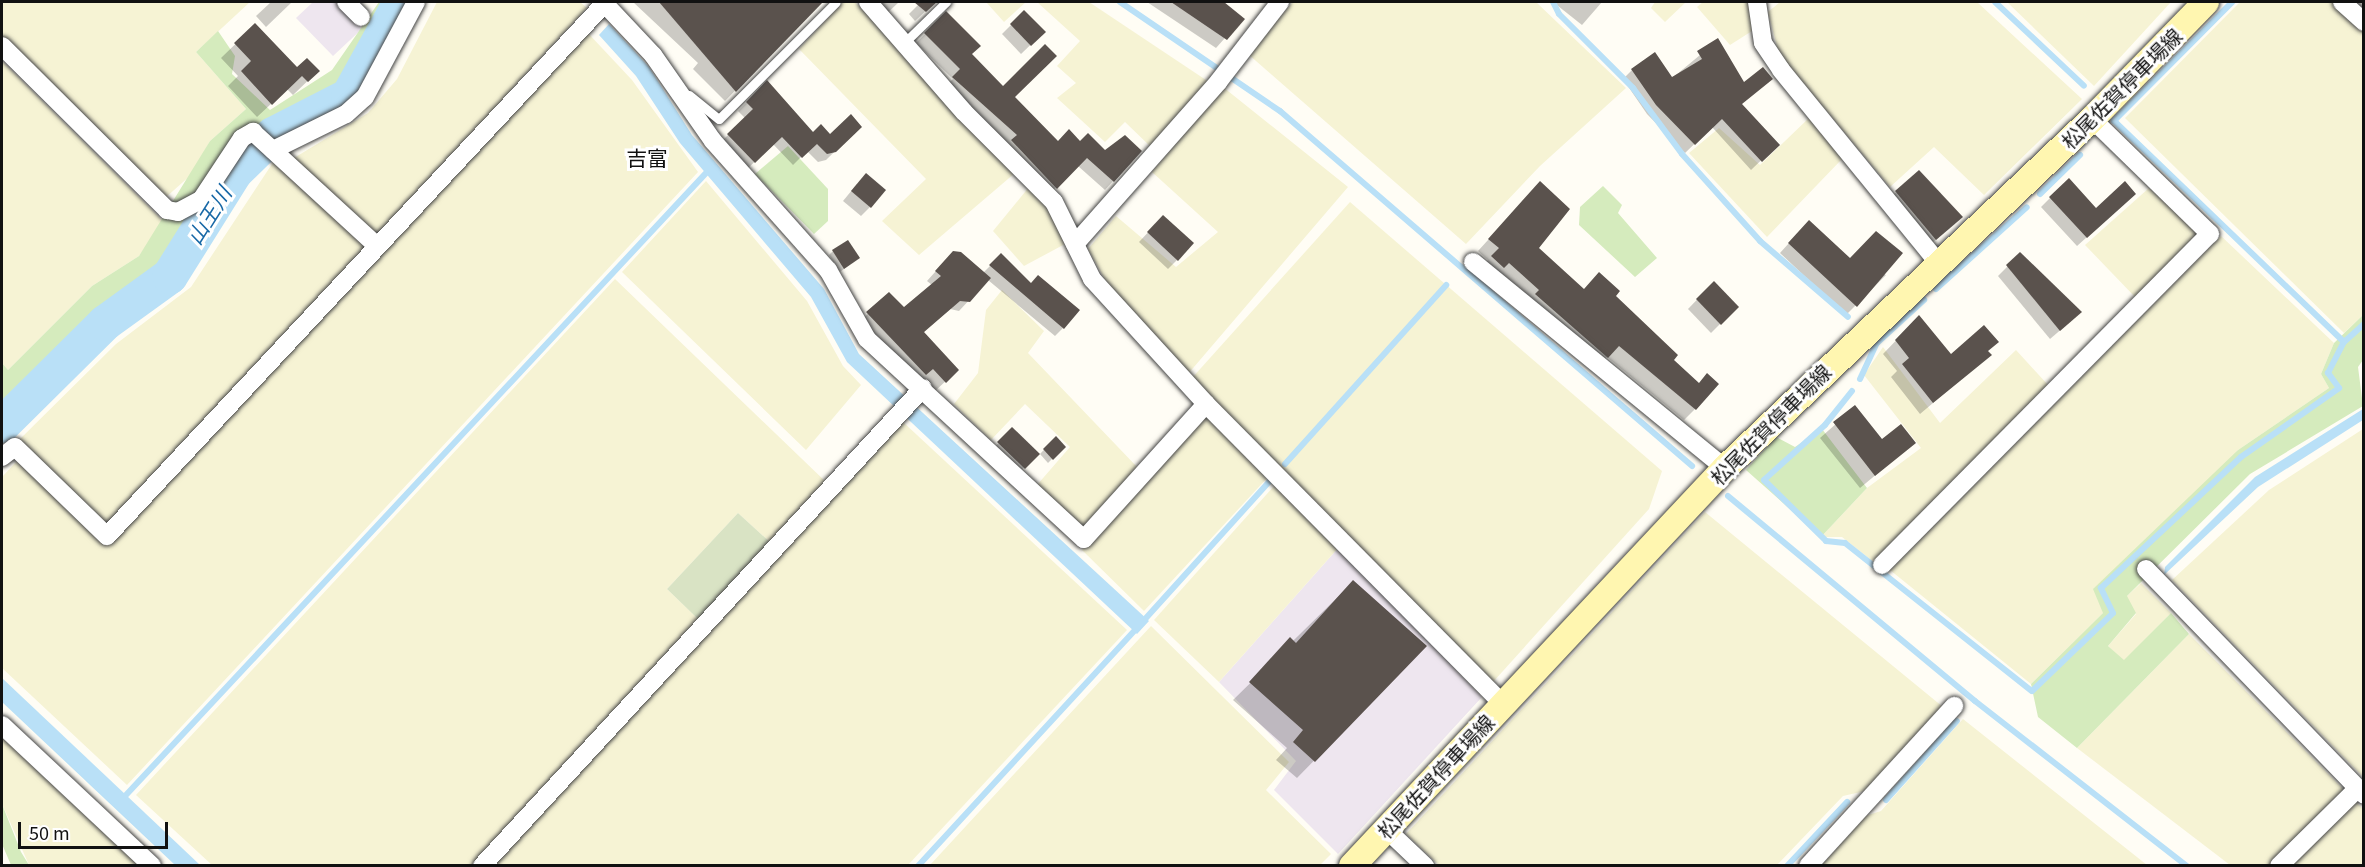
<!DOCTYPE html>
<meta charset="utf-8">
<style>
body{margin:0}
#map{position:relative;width:2365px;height:867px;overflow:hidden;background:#fffdf5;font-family:Georgia,"Noto Sans JP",serif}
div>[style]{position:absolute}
.industrial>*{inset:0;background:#eee6ef}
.farmland>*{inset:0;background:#f6f3d4}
.green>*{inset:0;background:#d5ebbd}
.cemetery>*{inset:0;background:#d9e3c4}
.water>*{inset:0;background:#b9e0f7}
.shadow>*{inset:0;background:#0003}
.stream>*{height:6px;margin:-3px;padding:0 3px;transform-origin:3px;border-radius:3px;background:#b9e0f7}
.river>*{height:36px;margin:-18px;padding:0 18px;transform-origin:18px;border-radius:18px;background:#b9e0f7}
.building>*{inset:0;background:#5a524d}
.roads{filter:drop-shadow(0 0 2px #444) drop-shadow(0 0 2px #444)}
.lane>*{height:9px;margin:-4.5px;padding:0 4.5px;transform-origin:4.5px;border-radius:4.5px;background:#fff}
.street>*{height:18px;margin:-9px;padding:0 9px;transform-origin:9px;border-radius:9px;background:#fff}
.secondary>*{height:26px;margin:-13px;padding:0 13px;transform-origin:13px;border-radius:13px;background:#fff6b0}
span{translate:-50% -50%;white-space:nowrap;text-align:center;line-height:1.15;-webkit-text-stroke:6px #fff;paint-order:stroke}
.street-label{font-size:20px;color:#111}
.neighbourhood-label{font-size:21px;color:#111}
.water-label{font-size:21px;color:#1768a6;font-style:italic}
.frame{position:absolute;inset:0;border:3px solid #111;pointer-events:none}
.scale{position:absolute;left:18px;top:822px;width:150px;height:27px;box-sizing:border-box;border:3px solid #111;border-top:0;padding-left:8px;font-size:18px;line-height:21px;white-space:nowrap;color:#111;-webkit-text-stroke:4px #fff;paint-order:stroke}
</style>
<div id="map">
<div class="industrial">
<i style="clip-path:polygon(313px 2px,340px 2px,364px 27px,333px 56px,296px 18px)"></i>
<i style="clip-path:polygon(1339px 547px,1482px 697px,1338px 854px,1274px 790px,1296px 761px,1219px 682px)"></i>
</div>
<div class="farmland">
<i style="clip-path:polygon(2px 2px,250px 2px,196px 52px,246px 109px,210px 141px,191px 175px,165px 198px,2px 39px)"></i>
<i style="clip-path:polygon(437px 2px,580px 2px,587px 8px,376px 236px,294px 158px,368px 113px,397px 79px)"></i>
<i style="clip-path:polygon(843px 2px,855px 2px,1015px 173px,919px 255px,882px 221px,926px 179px,799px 49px)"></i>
<i style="clip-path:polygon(986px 2px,1026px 2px,1004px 22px)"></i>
<i style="clip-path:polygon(1037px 2px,1089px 2px,1209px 82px,1153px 149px,1125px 122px,1105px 142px,1057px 98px,1076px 83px,1057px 66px,1080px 41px)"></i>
<i style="clip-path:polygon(1293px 2px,1536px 2px,1626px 88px,1540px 166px,1466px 244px,1248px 54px)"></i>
<i style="clip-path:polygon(1655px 2px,1686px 2px,1665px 22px,1651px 8px)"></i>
<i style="clip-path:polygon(1703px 2px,1749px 2px,1752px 31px,1730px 45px,1697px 7px)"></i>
<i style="clip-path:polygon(1780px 2px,1977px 2px,2082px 99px,1984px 195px,1934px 147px,1890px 187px,1779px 54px,1768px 12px)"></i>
<i style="clip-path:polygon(2007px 2px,2171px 2px,2094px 86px)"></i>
<i style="clip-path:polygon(2240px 2px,2333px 2px,2363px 28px,2363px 315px,2344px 333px,2125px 118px)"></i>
<i style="clip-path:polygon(587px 32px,632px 80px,698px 172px,127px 785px,2px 668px,2px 477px,17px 461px,106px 544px)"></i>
<i style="clip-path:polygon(2px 61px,164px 222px,139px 256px,92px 286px,8px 370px,2px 363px)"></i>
<i style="clip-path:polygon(1223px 87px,1348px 187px,1188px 374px,1108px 285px,1088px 249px,1116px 216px,1176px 267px,1218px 232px,1152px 172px)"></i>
<i style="clip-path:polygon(1810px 117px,1843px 158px,1767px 237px,1689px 153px,1719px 128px,1760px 165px)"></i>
<i style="clip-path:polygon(274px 161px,368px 245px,108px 526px,17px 442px,116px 344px,191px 287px)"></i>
<i style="clip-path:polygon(706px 181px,807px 301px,843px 366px,861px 385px,806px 450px,622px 272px)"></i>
<i style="clip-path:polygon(1029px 187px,1051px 211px,1065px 244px,1024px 266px,993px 231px)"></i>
<i style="clip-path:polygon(2149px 188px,2199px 234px,2136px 298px,2085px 245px)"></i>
<i style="clip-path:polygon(1350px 202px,1662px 471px,1649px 509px,1493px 682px,1192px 378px)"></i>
<i style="clip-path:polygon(2221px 236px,2334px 343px,2321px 374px,2329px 388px,2238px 450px,2103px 613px,2031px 684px,1890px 570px)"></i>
<i style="clip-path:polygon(615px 279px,827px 483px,771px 543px,738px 513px,667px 589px,699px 620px,471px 865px,212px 865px,136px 795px)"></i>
<i style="clip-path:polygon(1002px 290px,1044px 331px,1028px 353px,1139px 469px,1082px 529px,1037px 485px,1070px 447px,1025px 404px,991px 440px,954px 404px,978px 373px,986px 310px)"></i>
<i style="clip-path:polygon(1883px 347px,1940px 423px,2016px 350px,2049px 386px,1875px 563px,1842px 537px,1821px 537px,1867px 488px,1921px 448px,1864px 375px)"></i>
<i style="clip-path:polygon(1205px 413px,1269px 476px,1144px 611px,1082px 550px)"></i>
<i style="clip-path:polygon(903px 422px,1127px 630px,908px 865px,494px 866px)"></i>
<i style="clip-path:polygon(2363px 429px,2363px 777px,2172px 580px,2269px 490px)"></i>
<i style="clip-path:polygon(1275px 485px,1339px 547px,1219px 682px,1154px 620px)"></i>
<i style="clip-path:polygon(1705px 512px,1943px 707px,1865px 791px,1843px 796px,1777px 865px,1439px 865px,1406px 834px)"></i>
<i style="clip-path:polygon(2141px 583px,2171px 613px,2124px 661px,2108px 646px,2136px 614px,2126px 597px)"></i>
<i style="clip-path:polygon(1151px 626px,1289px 762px,1266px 790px,1331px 854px,1320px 865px,930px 865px)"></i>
<i style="clip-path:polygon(2189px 634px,2363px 809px,2363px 865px,2230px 865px,2077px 748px)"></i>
<i style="clip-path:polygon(1963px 719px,2147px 865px,1821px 866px,1865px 816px,1881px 811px)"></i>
<i style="clip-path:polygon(2px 737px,138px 865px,29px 865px,2px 804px)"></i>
</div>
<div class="green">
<i style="clip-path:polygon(379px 2px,394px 2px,346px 91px,245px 145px,162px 273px,101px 317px,2px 413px,2px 363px,8px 370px,92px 286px,139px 256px,210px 141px,246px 109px,196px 52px,218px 31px,235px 56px,232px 74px,270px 110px,332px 70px)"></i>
<i style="clip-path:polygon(788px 146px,828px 189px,828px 221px,814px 234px,755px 174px)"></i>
<i style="clip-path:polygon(1603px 186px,1622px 205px,1618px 213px,1657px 258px,1635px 277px,1579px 225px,1580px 207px)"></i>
<i style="clip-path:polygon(2363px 315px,2363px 360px,2358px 367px,2363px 406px,2250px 474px,2127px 596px,2136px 613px,2108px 646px,2124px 660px,2171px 613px,2189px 634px,2077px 748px,2038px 717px,2031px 684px,2103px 613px,2093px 589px,2238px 450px,2329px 388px,2321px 374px,2334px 343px)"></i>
<i style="clip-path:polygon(1822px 429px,1867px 488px,1821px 537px,1746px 470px,1776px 437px,1795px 447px)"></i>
<i style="clip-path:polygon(2px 804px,21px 852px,29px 865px,11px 865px,2px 844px)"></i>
</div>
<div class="cemetery">
<i style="clip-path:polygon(738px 513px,771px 543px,699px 620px,667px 589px)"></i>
</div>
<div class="water">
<i style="clip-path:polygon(609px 24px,649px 67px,692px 135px,824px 289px,859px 354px,1149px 621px,1137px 634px,847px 362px,811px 297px,680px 143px,636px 76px,599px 35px)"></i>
<i style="clip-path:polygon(2363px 409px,2363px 420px,2258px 487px,2164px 575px,2165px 567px,2255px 477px)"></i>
<i style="clip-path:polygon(2px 678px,126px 795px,200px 865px,175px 865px,2px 702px)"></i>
</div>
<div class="shadow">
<i style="clip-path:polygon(271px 2px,292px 2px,266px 27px,256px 16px)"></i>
<i style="clip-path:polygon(633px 2px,811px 2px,816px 7px,725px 101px,693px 69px,698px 63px)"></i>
<i style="clip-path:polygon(872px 2px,899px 2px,881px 19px)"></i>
<i style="clip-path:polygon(921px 2px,935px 2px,915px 21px,909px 14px)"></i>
<i style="clip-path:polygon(1147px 2px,1221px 2px,1242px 19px,1216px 48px)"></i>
<i style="clip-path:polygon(1553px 2px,1602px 2px,1582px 25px)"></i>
<i style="clip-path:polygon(2342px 2px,2364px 2px,2364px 22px)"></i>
<i style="clip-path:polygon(1024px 12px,1044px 32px,1021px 54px,1002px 34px)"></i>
<i style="clip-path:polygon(946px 13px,970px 55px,1058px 143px,1080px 143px,1105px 152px,1113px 181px,1105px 190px,1078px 166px,1047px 196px,1009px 144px,944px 87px,953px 79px,916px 43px)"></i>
<i style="clip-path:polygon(255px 25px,297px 69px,318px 71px,293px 95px,287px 89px,257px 117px,228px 86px,238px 76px,221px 58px)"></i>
<i style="clip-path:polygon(1717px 41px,1744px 84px,1740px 105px,1777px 145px,1751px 170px,1712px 127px,1685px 153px,1647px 114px,1623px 79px,1632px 70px,1671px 79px)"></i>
<i style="clip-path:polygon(767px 82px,812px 134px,830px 136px,860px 127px,826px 160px,818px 162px,807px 151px,793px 165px,773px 144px,745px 171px,719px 144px,745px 118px,738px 111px)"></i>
<i style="clip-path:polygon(857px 184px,870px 207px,861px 216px,843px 201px)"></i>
<i style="clip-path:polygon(1896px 192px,1952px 226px,1926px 248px,1887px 201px)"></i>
<i style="clip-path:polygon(1529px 195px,1537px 248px,1584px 290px,1614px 296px,1672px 360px,1695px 409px,1684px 420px,1607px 357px,1596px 368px,1481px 268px,1488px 260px,1478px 251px)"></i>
<i style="clip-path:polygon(2050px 198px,2096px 210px,2125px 203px,2077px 246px,2041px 207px)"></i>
<i style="clip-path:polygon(1154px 226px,1177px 260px,1168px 269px,1139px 242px)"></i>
<i style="clip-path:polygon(1799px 232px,1850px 260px,1886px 275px,1846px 315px,1780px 253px)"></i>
<i style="clip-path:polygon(833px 251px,858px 258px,840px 272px,829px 255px)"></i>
<i style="clip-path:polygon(2020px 254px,2071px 321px,2050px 339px,1998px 276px)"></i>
<i style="clip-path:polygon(1001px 255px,1063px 328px,1055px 336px,988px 280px,959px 311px,950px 309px,923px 333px,948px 379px,935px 391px,922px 377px,916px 383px,858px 323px,889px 294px,903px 309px,932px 285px,927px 281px,944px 262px,983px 273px)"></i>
<i style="clip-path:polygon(1713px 283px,1737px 307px,1711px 333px,1688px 309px)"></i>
<i style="clip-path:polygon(1907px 329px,1951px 356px,1990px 355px,1920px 414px,1891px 377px,1897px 371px,1883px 354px)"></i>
<i style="clip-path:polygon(1855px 407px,1882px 441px,1914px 443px,1860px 488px,1820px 438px)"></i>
<i style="clip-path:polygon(1012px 429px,1037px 454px,1015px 477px,989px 453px)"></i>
<i style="clip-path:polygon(1055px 438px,1064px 447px,1048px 463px,1040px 454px)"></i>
<i style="clip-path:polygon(1353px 582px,1425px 647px,1297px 778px,1276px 760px,1287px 748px,1233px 700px)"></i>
</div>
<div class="stream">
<i style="left:1120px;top:2px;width:194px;rotate:34.3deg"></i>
<i style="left:1280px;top:111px;width:544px;rotate:40.75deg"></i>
<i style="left:1553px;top:2px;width:13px;rotate:63deg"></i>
<i style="left:1559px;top:14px;width:105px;rotate:45deg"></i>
<i style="left:1633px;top:88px;width:82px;rotate:53.4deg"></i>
<i style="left:1682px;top:154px;width:117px;rotate:48.1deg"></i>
<i style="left:1760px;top:241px;width:116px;rotate:40.8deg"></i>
<i style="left:1995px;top:2px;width:122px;rotate:43.3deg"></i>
<i style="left:2040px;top:194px;width:56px;rotate:-44.3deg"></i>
<i style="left:1936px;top:289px;width:122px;rotate:-42deg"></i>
<i style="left:2344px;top:342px;width:27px;rotate:-42deg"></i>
<i style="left:1860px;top:379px;width:40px;rotate:-65deg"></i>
<i style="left:1877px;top:343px;width:64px;rotate:-42.5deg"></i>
<i style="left:1852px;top:391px;width:43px;rotate:128.5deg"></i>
<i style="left:1825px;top:425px;width:82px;rotate:138deg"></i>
<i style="left:1764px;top:480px;width:87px;rotate:44.5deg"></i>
<i style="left:1826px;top:541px;width:19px;rotate:6deg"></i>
<i style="left:1845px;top:543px;width:238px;rotate:38.4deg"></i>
<i style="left:2032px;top:691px;width:112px;rotate:-43.9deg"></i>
<i style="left:2113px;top:613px;width:28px;rotate:-116deg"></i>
<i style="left:2101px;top:588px;width:192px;rotate:-43.1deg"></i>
<i style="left:2241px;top:457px;width:120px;rotate:-35.1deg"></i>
<i style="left:2339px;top:388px;width:19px;rotate:-126deg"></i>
<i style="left:2328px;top:373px;width:35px;rotate:-63deg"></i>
<i style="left:2344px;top:342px;width:319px;rotate:-136.1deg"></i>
<i style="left:2114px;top:121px;width:168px;rotate:-45.2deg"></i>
<i style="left:1285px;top:464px;width:241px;rotate:-48deg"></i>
<i style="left:1728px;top:496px;width:321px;rotate:39.7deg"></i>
<i style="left:1975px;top:701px;width:269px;rotate:37.9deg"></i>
<i style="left:1146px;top:618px;width:185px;rotate:-47.9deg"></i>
<i style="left:126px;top:795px;width:850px;rotate:-47deg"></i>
<i style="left:1886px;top:800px;width:106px;rotate:-48.1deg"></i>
<i style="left:918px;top:866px;width:319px;rotate:-47.4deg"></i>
<i style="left:1787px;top:866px;width:88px;rotate:-46.8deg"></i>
</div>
<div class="river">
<i style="left:2px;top:425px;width:145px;rotate:-44.7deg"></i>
<i style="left:105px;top:323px;width:80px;rotate:-35.9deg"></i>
<i style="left:170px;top:276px;width:123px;rotate:-58deg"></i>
<i style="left:235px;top:172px;width:53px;rotate:-44.2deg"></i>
<i style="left:273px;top:135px;width:85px;rotate:-27.2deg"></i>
<i style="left:349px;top:96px;width:107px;rotate:-61deg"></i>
</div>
<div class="building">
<i style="clip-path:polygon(659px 2px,823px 2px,736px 92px)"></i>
<i style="clip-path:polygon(914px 2px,937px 2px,926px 12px)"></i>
<i style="clip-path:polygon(1171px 2px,1224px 2px,1245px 19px,1227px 40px)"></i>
<i style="clip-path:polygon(1024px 10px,1046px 32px,1031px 46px,1010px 24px)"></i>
<i style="clip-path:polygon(946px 11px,981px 46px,972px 54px,1003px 86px,1045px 44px,1057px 56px,1015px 97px,1058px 141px,1069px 129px,1080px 141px,1088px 133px,1105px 150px,1125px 135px,1142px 151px,1114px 182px,1087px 158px,1057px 189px,1011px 140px,1017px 135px,952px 77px,960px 69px,924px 33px)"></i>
<i style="clip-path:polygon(255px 23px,297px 67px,307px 58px,320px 71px,308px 82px,302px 76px,272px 105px,241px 71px,251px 61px,234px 43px)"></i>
<i style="clip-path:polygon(1718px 38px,1744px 82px,1763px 67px,1773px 79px,1742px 104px,1780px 145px,1762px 162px,1722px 119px,1695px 145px,1656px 105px,1631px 69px,1655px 52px,1672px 77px,1702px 59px,1697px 51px)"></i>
<i style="clip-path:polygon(767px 80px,813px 132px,821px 124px,830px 134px,851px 114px,862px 127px,836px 152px,827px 154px,817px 144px,802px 158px,782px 137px,755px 163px,727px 134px,753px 109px,746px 102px)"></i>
<i style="clip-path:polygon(1919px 170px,1963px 217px,1936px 240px,1895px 191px)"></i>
<i style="clip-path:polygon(866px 173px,886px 190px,871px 208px,851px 191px)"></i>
<i style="clip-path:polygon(2069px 178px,2096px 208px,2125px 181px,2136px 194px,2087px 238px,2049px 197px)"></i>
<i style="clip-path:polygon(1540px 181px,1570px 209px,1539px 248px,1584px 289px,1599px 272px,1620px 291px,1616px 296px,1678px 355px,1674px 360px,1699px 383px,1707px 373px,1719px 384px,1696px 410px,1619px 346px,1608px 358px,1535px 294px,1539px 290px,1509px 263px,1504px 268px,1491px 256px,1499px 248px,1488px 239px)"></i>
<i style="clip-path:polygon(1163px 215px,1194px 243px,1178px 261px,1147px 232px)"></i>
<i style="clip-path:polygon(1809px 220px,1850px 258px,1876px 231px,1903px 253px,1857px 307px,1788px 243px)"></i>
<i style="clip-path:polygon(848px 240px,860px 258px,844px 269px,832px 250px)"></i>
<i style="clip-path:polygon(953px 251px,961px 252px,991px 278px,970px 302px,960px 301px,924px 332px,959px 370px,946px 383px,933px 369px,926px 375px,866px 312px,889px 292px,904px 307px,941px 276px,935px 271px)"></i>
<i style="clip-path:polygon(2020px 252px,2082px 312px,2060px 331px,2006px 265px)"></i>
<i style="clip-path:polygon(1001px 253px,1031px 283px,1038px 275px,1080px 310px,1064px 329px,989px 265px)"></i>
<i style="clip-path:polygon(1714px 281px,1739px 307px,1721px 325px,1696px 299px)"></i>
<i style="clip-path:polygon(1919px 315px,1951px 354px,1984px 325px,1999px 342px,1988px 351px,1992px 355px,1933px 403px,1902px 364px,1909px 358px,1895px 340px)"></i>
<i style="clip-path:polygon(1855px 405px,1882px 439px,1901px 424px,1916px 443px,1875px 476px,1833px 422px)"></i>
<i style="clip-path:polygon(1012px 427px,1040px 454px,1025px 469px,997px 442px)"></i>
<i style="clip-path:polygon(1056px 436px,1066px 447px,1053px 460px,1043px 449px)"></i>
<i style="clip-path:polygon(1353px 580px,1427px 646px,1315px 762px,1293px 742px,1303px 730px,1249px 682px,1290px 637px,1296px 643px)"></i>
</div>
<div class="roads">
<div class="lane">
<i style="left:904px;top:43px;width:59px;rotate:-44.3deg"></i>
<i style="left:689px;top:95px;width:38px;rotate:39deg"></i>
<i style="left:719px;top:119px;width:165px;rotate:-45deg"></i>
</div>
<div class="street">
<i style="left:346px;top:2px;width:21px;rotate:45deg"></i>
<i style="left:603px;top:2px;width:73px;rotate:46.7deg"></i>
<i style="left:653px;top:55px;width:105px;rotate:55.1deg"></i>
<i style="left:713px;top:141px;width:173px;rotate:48.3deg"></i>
<i style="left:828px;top:270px;width:79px;rotate:60.5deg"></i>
<i style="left:867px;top:339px;width:295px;rotate:42.7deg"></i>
<i style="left:1084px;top:539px;width:182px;rotate:-47.9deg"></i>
<i style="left:868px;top:2px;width:146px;rotate:48.9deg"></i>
<i style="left:964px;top:112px;width:127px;rotate:45deg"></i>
<i style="left:1054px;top:202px;width:86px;rotate:63.7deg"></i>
<i style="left:1092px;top:279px;width:169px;rotate:47.6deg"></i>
<i style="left:1206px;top:404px;width:421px;rotate:45.3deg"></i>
<i style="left:1757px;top:2px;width:41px;rotate:81.7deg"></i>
<i style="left:1763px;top:43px;width:32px;rotate:56deg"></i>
<i style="left:1781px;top:70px;width:250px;rotate:50.8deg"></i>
<i style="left:2342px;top:2px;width:30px;rotate:42deg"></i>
<i style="left:2px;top:46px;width:233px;rotate:44.8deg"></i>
<i style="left:167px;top:210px;width:11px;rotate:10deg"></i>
<i style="left:178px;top:212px;width:26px;rotate:-28deg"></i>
<i style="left:201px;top:200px;width:74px;rotate:-56.5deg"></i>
<i style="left:242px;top:138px;width:13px;rotate:-29deg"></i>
<i style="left:253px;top:132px;width:168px;rotate:42.6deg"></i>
<i style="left:273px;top:150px;width:81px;rotate:-26.3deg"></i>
<i style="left:346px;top:114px;width:25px;rotate:-42deg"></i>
<i style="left:365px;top:97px;width:108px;rotate:-61.8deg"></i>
<i style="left:1075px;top:244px;width:217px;rotate:-48.5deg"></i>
<i style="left:1219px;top:81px;width:100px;rotate:-52.3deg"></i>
<i style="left:1473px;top:262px;width:325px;rotate:39.3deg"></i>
<i style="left:2px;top:457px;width:16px;rotate:-38deg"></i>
<i style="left:15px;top:447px;width:128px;rotate:44.1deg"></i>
<i style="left:107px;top:536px;width:729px;rotate:-46.94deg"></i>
<i style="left:1882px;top:565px;width:466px;rotate:-45.3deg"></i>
<i style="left:2210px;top:234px;width:165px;rotate:-135.7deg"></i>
<i style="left:2146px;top:569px;width:314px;rotate:46deg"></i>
<i style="left:2px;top:725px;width:206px;rotate:43.2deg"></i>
<i style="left:1386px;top:829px;width:54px;rotate:43.5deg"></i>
<i style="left:482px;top:866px;width:650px;rotate:-47.31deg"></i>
<i style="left:1808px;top:866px;width:217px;rotate:-47.6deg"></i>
<i style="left:2279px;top:866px;width:110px;rotate:-44.6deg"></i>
</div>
<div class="secondary">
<i style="left:1352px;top:866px;width:545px;rotate:-46.86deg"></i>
<i style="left:1725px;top:468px;width:506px;rotate:-43.56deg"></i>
<i style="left:2092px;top:119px;width:163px;rotate:-45.7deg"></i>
</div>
</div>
<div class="street-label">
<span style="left:2121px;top:88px;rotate:-45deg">松尾佐賀停車場線</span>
<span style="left:1770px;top:424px;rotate:-45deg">松尾佐賀停車場線</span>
<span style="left:1435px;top:776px;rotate:-47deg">松尾佐賀停車場線</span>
</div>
<div class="neighbourhood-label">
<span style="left:647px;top:157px">吉富</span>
</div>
<div class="water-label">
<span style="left:208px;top:215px;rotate:-58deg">山王川</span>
</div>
<div class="frame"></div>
<div class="scale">50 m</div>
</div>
